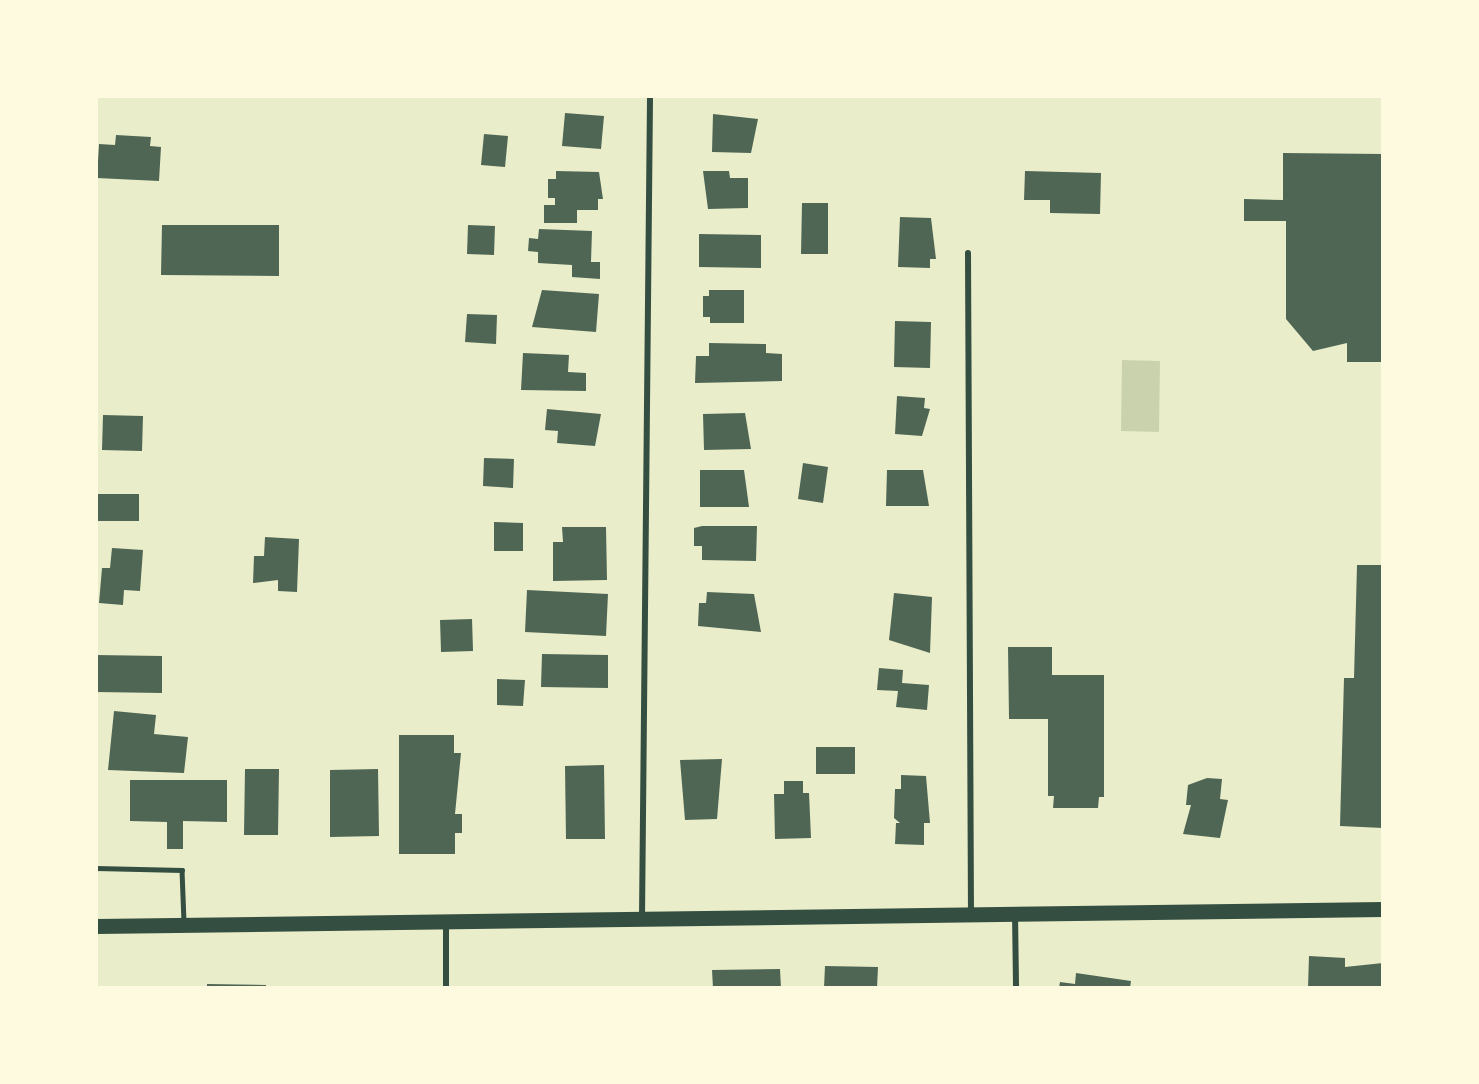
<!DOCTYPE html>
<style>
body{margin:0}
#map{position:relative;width:1479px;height:1084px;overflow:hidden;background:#e9edc9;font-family:Roboto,sans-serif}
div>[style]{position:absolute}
.green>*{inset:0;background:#cad2ad}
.building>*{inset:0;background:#4f6655}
.service>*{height:4.5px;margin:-2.25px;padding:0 2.25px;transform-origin:2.25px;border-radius:2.25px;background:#344e41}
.minor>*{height:6px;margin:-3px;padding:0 3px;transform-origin:3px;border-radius:3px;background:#344e41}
.primary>*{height:15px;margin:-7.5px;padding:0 7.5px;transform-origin:7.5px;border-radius:7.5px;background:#344e41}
span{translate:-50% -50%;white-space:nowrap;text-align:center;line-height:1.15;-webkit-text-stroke:4.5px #fefae0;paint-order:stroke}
.frame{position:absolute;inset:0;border:98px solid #fefae0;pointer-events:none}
</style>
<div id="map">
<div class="green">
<i style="clip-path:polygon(1122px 360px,1160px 361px,1159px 432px,1121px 431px)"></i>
</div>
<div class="building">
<i style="clip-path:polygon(565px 113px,604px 116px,601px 149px,562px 146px)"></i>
<i style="clip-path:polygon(713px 114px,758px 119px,751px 153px,712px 152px)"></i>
<i style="clip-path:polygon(484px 134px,508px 136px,505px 167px,481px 165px)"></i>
<i style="clip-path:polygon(116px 135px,151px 137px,150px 146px,161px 147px,159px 181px,97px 178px,99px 144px,115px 145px)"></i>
<i style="clip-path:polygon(1283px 153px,1383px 154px,1383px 362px,1347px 362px,1347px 343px,1313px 351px,1286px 319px,1286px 221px,1244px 221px,1244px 199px,1283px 200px)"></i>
<i style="clip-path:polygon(556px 171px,599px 172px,603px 199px,598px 199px,598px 210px,577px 210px,577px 223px,544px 223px,544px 205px,555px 205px,555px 198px,548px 198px,548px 179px,556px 179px)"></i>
<i style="clip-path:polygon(703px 171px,729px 171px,730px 178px,748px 178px,748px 208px,708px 209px)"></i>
<i style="clip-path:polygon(1025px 171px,1101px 173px,1100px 214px,1050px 213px,1050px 200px,1024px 200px)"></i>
<i style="clip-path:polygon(802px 203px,828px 203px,828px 254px,801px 254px)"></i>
<i style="clip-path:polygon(900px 217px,931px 218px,936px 259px,930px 259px,930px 268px,898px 267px)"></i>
<i style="clip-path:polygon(162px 225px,279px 225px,279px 276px,161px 275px)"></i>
<i style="clip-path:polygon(468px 225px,495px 226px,494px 255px,467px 254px)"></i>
<i style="clip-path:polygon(539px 229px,592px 231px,591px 262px,600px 262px,600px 279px,572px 277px,572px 265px,538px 263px,538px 252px,528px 251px,529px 238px,538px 239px)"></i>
<i style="clip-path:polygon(699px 234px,761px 235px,761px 268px,699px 267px)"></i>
<i style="clip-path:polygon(542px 290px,599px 294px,596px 332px,532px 327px)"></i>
<i style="clip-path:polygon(709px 290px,744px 290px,744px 323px,710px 323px,710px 317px,703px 317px,703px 296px,709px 296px)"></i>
<i style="clip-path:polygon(467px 314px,497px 315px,496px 344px,465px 342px)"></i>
<i style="clip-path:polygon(895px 321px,931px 322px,930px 368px,894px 367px)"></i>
<i style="clip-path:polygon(709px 343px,766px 344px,766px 353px,782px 354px,782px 381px,695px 383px,696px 356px,709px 356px)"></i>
<i style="clip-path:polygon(523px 353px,569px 355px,568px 372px,586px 373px,586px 391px,521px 390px)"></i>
<i style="clip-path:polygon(897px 396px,925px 398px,924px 408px,930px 409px,922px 436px,895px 434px)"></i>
<i style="clip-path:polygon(547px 409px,601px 414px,595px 446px,557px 443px,558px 431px,545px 430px)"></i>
<i style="clip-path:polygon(745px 413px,751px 449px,704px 450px,703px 414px)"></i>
<i style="clip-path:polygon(103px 415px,143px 416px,142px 451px,102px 450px)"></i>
<i style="clip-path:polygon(484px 458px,514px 459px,513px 488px,483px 486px)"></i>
<i style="clip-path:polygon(803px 463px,828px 467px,823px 503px,798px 499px)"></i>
<i style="clip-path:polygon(700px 470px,744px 470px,749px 507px,700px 507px)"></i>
<i style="clip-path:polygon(887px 470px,923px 470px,929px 506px,886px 506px)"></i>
<i style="clip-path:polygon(96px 494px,139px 494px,139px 521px,96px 521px)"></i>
<i style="clip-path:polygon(494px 522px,523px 523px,523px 551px,494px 551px)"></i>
<i style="clip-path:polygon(702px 526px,757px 526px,756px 561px,702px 560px,702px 546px,694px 546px,694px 528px)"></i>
<i style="clip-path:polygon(562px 527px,606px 527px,607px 580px,553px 581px,553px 542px,563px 542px)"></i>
<i style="clip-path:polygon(265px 537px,299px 539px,297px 592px,278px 591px,278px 580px,253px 583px,254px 556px,264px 556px)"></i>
<i style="clip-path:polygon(112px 548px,143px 550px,140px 591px,124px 590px,123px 605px,99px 603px,102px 568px,110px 568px)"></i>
<i style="clip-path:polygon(1357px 565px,1383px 565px,1383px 828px,1340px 826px,1344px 678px,1354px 678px)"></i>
<i style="clip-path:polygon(527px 590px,608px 594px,606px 636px,525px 632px)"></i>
<i style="clip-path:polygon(707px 592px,754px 594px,761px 632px,698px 626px,699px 603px,706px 603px)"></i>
<i style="clip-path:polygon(894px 593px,932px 597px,930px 653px,889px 640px)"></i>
<i style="clip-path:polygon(472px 619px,473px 651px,441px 652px,440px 620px)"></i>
<i style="clip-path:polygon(1008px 647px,1052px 647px,1052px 675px,1104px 675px,1104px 797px,1099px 797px,1098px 808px,1053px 808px,1054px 796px,1048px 796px,1048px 719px,1009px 719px)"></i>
<i style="clip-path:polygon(542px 654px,608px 655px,608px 688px,541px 687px)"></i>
<i style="clip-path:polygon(96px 655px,162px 656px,162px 693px,96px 692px)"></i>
<i style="clip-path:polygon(879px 668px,903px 670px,902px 683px,929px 685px,927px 710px,896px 707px,898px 691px,877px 690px)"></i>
<i style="clip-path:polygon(497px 679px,525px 680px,523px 706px,497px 705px)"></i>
<i style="clip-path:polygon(114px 711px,156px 715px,154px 734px,188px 737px,184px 773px,108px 770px)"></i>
<i style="clip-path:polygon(399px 735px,454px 735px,454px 753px,461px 753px,455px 814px,462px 814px,462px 833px,455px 833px,455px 854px,399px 854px)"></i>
<i style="clip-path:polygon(816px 747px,855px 747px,855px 774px,816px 774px)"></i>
<i style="clip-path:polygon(722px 759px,717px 819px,685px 820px,680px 760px)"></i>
<i style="clip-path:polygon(604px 765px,605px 839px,566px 839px,565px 766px)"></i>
<i style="clip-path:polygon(245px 769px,279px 769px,278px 835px,244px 835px)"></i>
<i style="clip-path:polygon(378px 769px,379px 836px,330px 837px,330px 770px)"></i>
<i style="clip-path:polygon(901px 775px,926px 776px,930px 823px,924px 823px,924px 845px,895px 844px,896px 823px,900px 823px,894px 818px,895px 789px,901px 789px)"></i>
<i style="clip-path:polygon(1207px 778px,1222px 779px,1220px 799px,1228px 800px,1220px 838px,1183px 834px,1191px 805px,1186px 805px,1188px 785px)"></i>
<i style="clip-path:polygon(130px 780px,227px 780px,227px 822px,183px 821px,183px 849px,167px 849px,167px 822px,130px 821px)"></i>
<i style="clip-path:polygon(784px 781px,803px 781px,803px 793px,809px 793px,811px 838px,775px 839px,774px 794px,784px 794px)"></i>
<i style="clip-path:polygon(1309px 956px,1345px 958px,1345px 967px,1383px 963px,1383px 988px,1308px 988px)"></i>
<i style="clip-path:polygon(825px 966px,878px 967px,877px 988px,824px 988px)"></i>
<i style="clip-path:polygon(780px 969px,781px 988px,713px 988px,712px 970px)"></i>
<i style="clip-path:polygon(1076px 973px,1131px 981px,1130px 988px,1059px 988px,1060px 982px,1075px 984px)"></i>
<i style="clip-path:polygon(207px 984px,266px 985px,266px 988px,207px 988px)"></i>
</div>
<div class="service">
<i style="left:96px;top:868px;width:86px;rotate:1.3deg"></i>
<i style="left:182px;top:870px;width:52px;rotate:87.8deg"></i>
</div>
<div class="minor">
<i style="left:968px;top:253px;width:660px;rotate:89.74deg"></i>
<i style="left:1015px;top:913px;width:75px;rotate:89.2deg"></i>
<i style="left:642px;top:917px;width:821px;rotate:-89.44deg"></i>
<i style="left:446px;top:921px;width:67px;rotate:90deg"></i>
</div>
<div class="primary">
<i style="left:96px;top:926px;width:1287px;rotate:-0.76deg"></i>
</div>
<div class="frame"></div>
</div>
